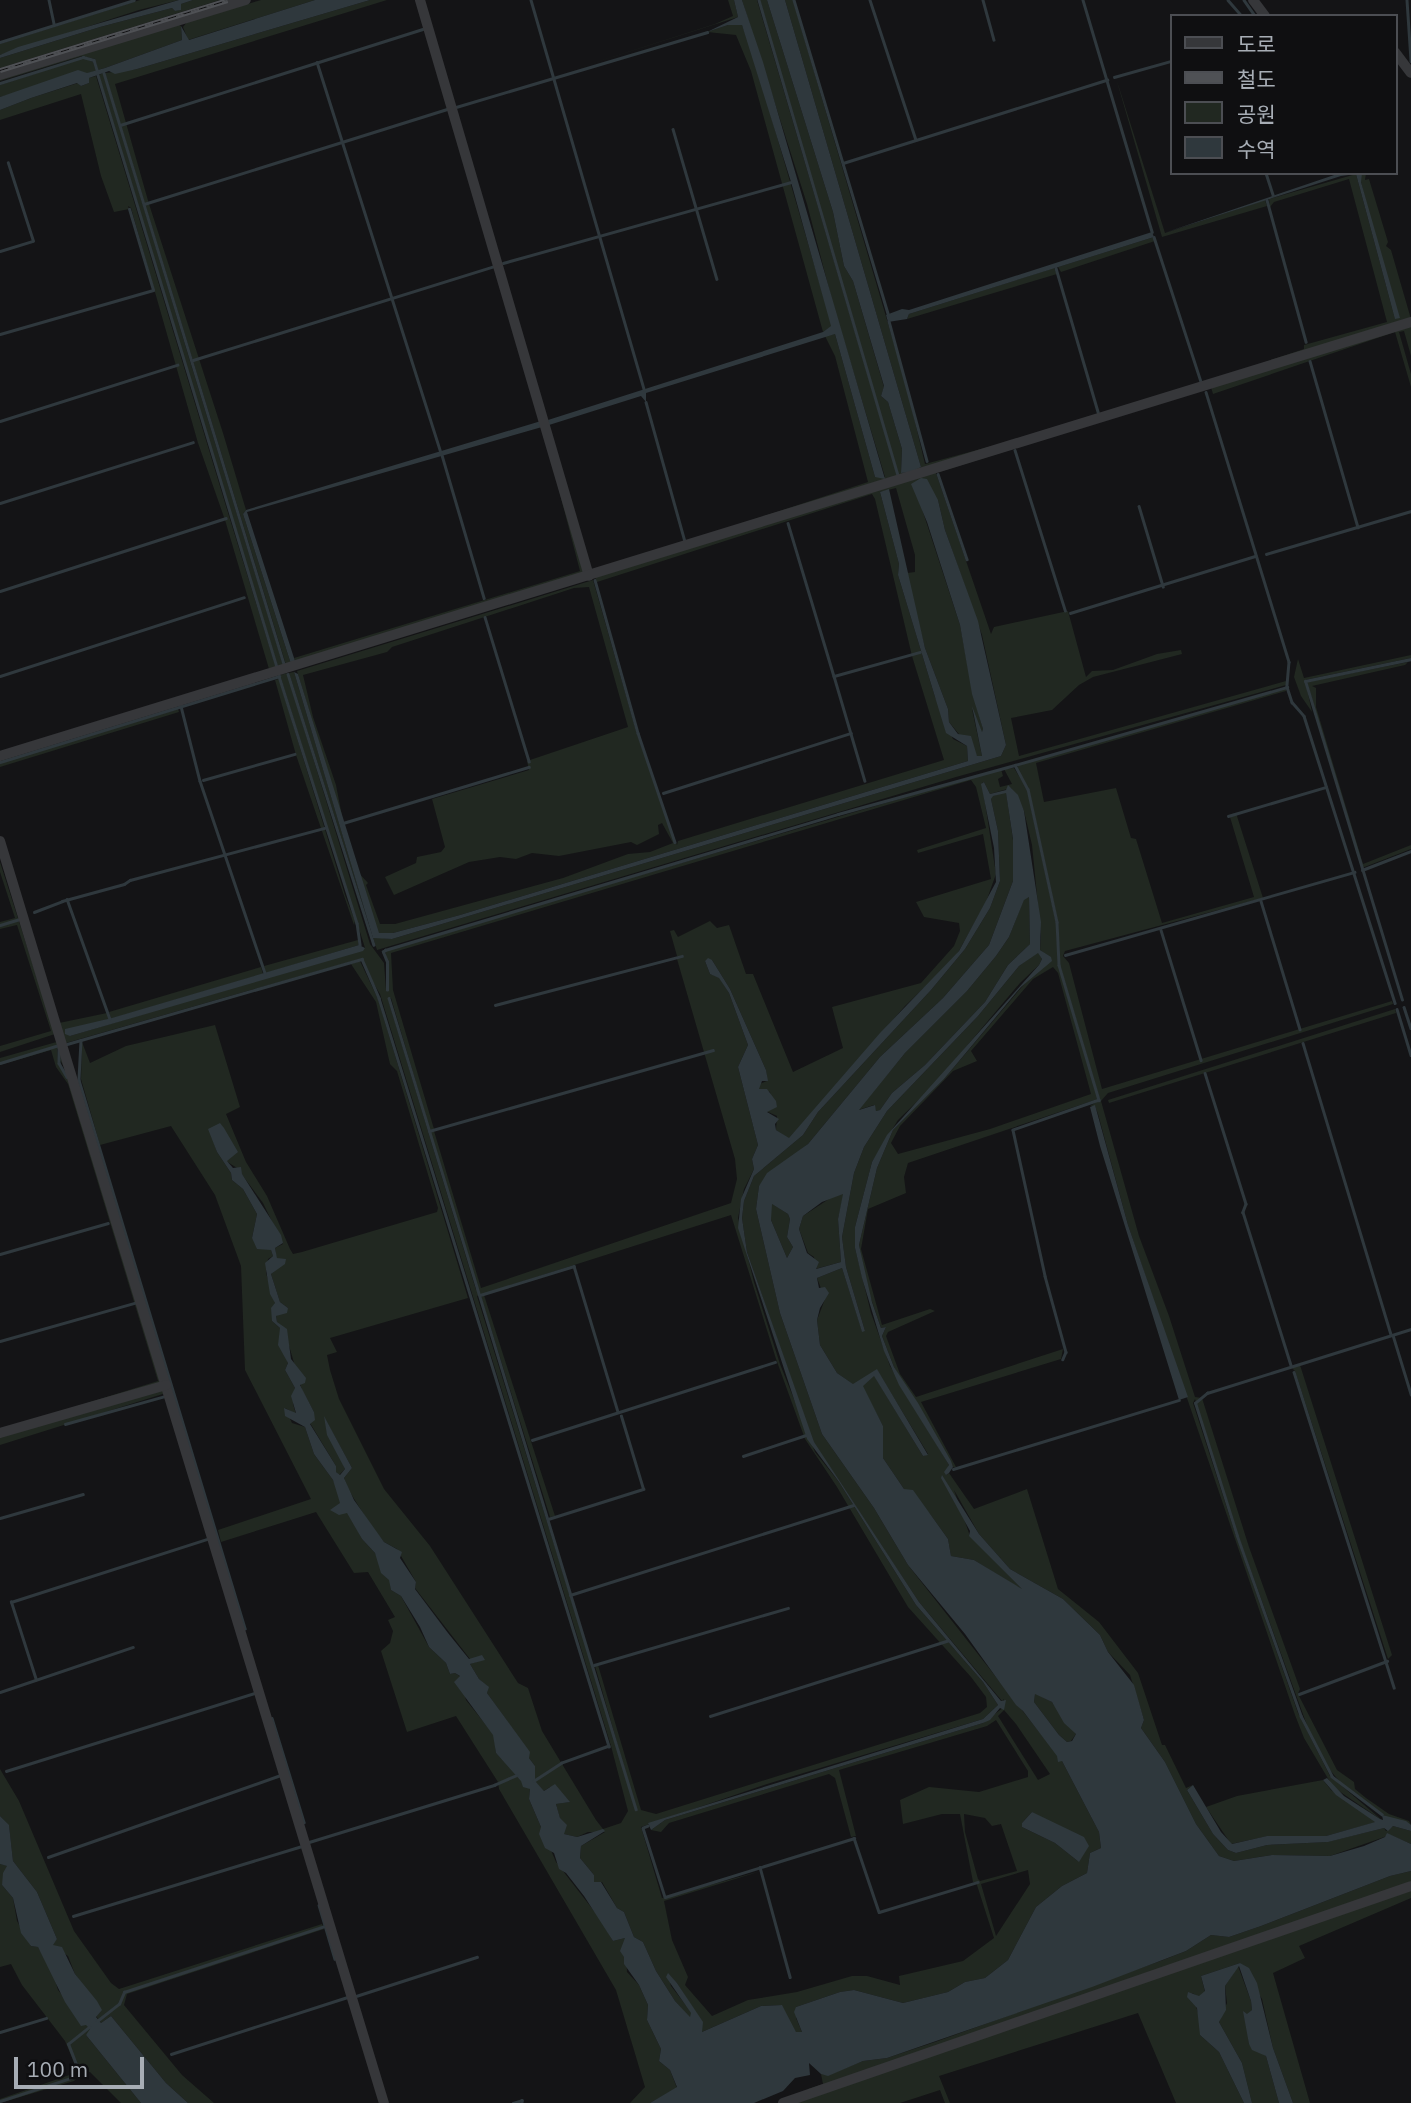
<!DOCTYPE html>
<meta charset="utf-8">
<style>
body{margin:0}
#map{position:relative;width:1411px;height:2103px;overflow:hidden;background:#141416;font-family:"IBM Plex Sans","Noto Sans KR",sans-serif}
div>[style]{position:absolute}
.green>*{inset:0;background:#212821}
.water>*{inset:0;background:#2f383d}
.stream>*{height:2.5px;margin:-1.25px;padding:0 1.25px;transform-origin:1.25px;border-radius:1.25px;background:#2f383d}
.street>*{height:10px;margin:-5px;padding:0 5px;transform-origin:5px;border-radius:5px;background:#36373a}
.rail>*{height:5px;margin-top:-2.5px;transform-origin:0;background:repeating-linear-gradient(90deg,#0f0f11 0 8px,#4f5155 0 16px);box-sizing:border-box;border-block:2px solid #4f5155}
span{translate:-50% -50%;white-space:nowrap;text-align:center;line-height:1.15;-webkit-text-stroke:5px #0f0f11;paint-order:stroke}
.legend{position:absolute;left:1170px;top:14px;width:228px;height:161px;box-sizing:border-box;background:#0f0f11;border:2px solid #4c4e53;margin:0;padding:9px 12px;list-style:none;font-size:21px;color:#a7adb5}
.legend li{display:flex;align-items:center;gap:14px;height:35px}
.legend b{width:35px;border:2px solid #4c4e53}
.scale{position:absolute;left:14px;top:2057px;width:130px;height:32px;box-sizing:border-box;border:4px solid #a7adb5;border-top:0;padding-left:9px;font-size:21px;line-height:24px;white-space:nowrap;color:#a7adb5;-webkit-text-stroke:5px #0f0f11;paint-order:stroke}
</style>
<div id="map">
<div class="green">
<i style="clip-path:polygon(140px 0,179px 0,139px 10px,0 55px,0 44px)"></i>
<i style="clip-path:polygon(193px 0,220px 0,0 68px,0 58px,100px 27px,172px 8px,175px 11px,180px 10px,181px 4px)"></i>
<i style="clip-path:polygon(261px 0,315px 0,188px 40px,183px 27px,187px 22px)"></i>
<i style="clip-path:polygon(370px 0,387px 0,115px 84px,149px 204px,223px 433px,246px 510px,243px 514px,291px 664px,286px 665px,105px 73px,137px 69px)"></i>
<i style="clip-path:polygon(728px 0,734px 0,738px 17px,556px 75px,715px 24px,733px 16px)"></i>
<i style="clip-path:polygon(742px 0,757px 0,897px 475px,760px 0,767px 0,833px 212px,844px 266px,853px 281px,884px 387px,881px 396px,888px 402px,902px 449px,901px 473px,921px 467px,785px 0,793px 0,907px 388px,925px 464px,1048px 431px,688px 541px,868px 482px,835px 356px,825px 336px,835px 334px,875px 477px,885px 477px,833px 304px,807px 204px)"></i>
<i style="clip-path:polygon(177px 24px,181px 26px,182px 40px,105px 68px,98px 70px,95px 59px,82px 56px,0 81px,0 78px)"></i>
<i style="clip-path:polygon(728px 25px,742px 25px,753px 54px,832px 326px,823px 332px,751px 71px,736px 35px,707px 32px)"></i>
<i style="clip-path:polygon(84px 58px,93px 62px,96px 71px,0 97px,0 85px)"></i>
<i style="clip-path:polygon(103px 73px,190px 361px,283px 665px,278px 667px,232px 516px,99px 75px)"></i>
<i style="clip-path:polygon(96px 76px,229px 516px,276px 668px,269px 669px,225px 520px,198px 443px,131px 208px,128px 206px,129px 209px,114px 212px,101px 176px,81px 94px,0 120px,0 110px,31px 98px,78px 83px,81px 86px,89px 83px,89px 78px)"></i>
<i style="clip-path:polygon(1116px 78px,1165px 233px,1265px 200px,1267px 206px,1162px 237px)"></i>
<i style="clip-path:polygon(1366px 173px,1365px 180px,1369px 179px,1388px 242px,1386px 246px,1391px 250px,1411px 319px,1208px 381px,1304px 349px,1304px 345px,1387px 322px,1349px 179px,1274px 202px,1270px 207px,1269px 199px,1356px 174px,1395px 319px,1361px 182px,1361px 175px)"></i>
<i style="clip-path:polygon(1154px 237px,1155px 241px,1061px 272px,1058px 267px)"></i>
<i style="clip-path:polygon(1054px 268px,1057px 274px,907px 319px,909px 314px)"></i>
<i style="clip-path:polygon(1411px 323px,1411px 356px,1404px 331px,1399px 332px,1411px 374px,1411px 387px,1395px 332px,1213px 394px,1211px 387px)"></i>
<i style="clip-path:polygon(1206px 389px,936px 473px,991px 634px,994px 627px,1068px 611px,1086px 677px,1092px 671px,1113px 670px,1157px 654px,1181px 650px,1182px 654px,1093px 677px,1079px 685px,1052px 710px,1011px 718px,1019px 756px,1286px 681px,1286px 685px,956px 777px,377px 950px,289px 673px,294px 672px,373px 937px,392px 939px,1001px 756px,1006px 745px,982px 635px,945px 530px,938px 500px,922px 509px,960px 625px,973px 694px,983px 729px,982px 733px,972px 709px,982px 756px,977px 756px,949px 722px,948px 709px,925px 648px,909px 586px,907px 573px,915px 572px,915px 555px,896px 488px,880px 492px,899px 564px,898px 575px,935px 697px,953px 739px,967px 746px,968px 761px,460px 915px,393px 933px,378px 933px,357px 871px,368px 883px,366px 885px,380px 924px,395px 924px,563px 878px,628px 854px,650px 852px,673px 843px,662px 823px,658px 825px,659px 834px,637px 845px,631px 842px,559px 856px,532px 853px,516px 859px,500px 857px,469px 862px,394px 895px,385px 877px,416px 863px,417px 857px,441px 852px,445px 847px,432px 799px,529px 770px,527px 761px,628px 727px,589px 587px,574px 588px,392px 647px,387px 652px,303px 675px,313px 717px,336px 785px,343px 821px,297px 671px,593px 580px,637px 734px,677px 845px,678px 841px,944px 760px,912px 656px,875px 499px,872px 494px,597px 582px,595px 577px)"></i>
<i style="clip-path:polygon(541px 421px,585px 572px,295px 661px,294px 658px,580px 571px)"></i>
<i style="clip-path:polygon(1411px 655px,1411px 658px,1305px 680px,1312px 712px,1301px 696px,1294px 677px,1298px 659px,1304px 678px)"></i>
<i style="clip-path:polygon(1408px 662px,1405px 665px,1312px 686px,1316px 688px,1316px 707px,1363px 864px,1411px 845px,1411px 849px,1362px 868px,1307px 682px)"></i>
<i style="clip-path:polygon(evenodd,287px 673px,370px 944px,384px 963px,386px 990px,389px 989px,389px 973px,385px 950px,1001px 769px,1003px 776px,998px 779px,1000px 787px,1012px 784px,1004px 769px,1014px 768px,1027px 789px,1056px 923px,1058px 964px,1098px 1099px,908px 1163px,904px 1177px,906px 1193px,868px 1209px,861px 1249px,882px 1325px,930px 1309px,935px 1311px,888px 1332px,886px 1336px,900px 1374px,916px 1397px,1063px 1349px,1061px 1359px,921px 1402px,956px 1467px,953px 1467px,894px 1367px,882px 1336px,886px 1327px,881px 1328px,866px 1284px,859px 1245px,877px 1168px,893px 1130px,944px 1079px,1048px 956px,1040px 950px,1041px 935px,1032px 845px,1024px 811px,1011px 788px,990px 794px,984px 782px,982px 783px,996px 874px,986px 902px,955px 958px,905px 1006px,789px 1139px,776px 1130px,777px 1116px,766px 1111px,773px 1108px,771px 1098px,770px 1092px,759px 1089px,759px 1084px,767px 1081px,766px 1070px,730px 989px,712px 960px,705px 961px,710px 974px,719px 977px,729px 993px,748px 1045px,738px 1067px,758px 1145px,752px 1159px,754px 1169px,744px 1189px,738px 1218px,754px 1282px,780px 1364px,815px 1452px,839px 1482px,916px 1605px,983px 1682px,998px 1705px,983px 1719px,767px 1784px,641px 1827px,662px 1898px,761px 1871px,664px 1901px,672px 1940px,688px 1977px,685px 1985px,712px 2016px,748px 2000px,797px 1992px,852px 1976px,867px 1976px,900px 1985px,899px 1976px,963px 1961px,994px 1938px,976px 1882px,973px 1882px,960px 1814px,942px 1814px,903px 1824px,900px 1800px,929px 1787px,979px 1792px,1028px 1777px,1028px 1771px,996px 1720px,987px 1726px,839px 1770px,856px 1836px,851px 1837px,835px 1778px,829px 1774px,669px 1823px,661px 1832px,651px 1830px,665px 1820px,983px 1723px,1004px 1707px,1004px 1699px,1002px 1701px,919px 1602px,813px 1442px,747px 1252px,742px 1218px,744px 1201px,754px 1176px,803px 1135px,818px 1112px,931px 990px,965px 949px,990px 908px,1000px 881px,998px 831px,991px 799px,992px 796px,1006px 792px,1013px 840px,1013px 881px,989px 945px,943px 998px,880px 1057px,808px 1144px,759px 1186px,756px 1209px,780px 1313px,822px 1434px,874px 1508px,908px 1565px,1062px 1761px,1099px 1832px,1101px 1848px,1090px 1853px,1087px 1873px,1062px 1886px,1036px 1907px,1008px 1960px,985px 1978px,965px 1982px,948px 1992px,903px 2003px,854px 1990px,840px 1992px,796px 2007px,796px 2018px,802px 2032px,796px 2033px,781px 2005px,761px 2006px,702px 2032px,702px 2022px,677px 1983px,668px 1974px,671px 1986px,692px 2013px,690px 2018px,675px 2001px,656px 1971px,643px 1942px,634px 1937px,624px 1912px,617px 1908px,602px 1882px,594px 1882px,594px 1875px,580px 1858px,581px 1846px,605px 1832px,588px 1832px,577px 1837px,564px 1834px,556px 1804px,569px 1802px,550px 1787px,544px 1791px,534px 1781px,535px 1766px,529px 1758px,529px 1752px,487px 1693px,488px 1687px,479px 1679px,470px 1664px,484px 1659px,470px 1659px,415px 1588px,416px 1582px,397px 1549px,384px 1542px,371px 1526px,348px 1489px,344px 1478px,352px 1468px,324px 1417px,345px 1469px,339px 1475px,336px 1472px,336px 1466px,310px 1423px,314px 1412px,302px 1390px,285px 1332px,277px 1323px,276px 1316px,288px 1308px,280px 1302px,271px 1274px,278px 1268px,275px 1248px,283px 1244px,263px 1203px,237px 1168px,226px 1161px,211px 1134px,217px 1152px,231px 1173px,232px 1180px,243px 1189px,257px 1214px,252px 1238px,271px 1250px,273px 1256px,268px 1259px,266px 1273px,275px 1303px,272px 1321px,280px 1328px,288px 1363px,285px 1370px,295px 1388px,293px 1404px,296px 1414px,285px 1408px,292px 1423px,305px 1427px,314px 1454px,333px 1480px,362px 1539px,375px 1553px,390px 1580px,391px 1590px,401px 1596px,429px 1647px,446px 1663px,450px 1674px,455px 1673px,461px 1677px,466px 1700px,494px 1735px,496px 1753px,530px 1789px,529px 1799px,556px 1862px,601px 1920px,613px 1941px,625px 1938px,627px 1972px,639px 1985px,648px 2005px,647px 2020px,661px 2049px,659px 2061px,670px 2070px,677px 2088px,650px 2103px,630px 2103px,645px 2087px,616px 1990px,499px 1789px,498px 1782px,456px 1716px,407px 1732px,381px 1651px,390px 1643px,393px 1631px,388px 1620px,395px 1617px,368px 1572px,354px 1573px,316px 1512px,221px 1542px,218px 1530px,311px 1499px,245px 1370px,241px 1266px,215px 1195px,171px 1126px,100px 1145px,81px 1079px,82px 1042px,90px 1063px,126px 1046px,215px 1025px,240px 1107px,226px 1114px,246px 1162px,267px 1196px,290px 1249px,293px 1254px,302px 1252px,437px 1212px,438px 1208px,397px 1071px,390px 1064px,376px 1002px,351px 964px,360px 961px,378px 999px,468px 1298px,330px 1338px,337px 1352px,327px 1355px,330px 1370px,339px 1399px,384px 1489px,430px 1546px,518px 1683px,528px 1688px,542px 1731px,596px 1820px,603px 1829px,621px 1823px,628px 1811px,611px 1746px,380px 994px,368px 974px,363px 958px,66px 1043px,59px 1023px,107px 1013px,109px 1019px,75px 1029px,70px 1036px,365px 948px,280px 675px,287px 673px,971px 780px,976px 787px,986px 828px,917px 850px,918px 853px,983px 834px,991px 879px,916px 902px,924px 917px,959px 923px,960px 931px,954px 946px,921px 983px,832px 1007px,843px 1048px,793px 1072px,753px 974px,746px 974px,729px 925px,717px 928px,710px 921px,678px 937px,674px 930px,670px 931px,677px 956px,681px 957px,677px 959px,735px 1159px,737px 1179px,731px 1203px,481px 1288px,434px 1131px,430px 1132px,477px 1286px,476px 1290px,388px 999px,391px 998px,430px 1130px,434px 1129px,393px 990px,391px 953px,971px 780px,287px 673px,1053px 967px,1058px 973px,1091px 1094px,990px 1129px,898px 1154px,891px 1143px,900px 1126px,953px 1071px,977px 1061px,971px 1051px,1033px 979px,1053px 967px,287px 673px,731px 1215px,776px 1359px,805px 1439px,837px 1487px,908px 1607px,971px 1677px,986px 1697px,987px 1707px,980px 1713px,656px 1814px,641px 1810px,598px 1665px,595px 1666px,637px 1812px,477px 1296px,731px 1215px,287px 673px,1004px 1710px,1016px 1724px,1050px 1774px,1038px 1780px,998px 1716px,1004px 1710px,287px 673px,1032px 1812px,1079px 1862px,1055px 1843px,1022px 1827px,1022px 1823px,1032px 1812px,287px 673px,964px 1814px,985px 1818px,992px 1826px,1001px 1824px,1017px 1871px,980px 1881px,978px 1879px,965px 1832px,964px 1814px,287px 673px,1028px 1870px,1030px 1884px,996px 1936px,981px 1884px,1028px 1870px)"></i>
<i style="clip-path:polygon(279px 679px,345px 895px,355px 921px,354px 925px,296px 755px,275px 680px)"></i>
<i style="clip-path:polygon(1286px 688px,1286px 691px,1036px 763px,1044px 802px,1116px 788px,1131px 838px,1136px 839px,1162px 923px,1254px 897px,1230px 817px,1232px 814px,1236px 813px,1263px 898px,1065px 951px,1063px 956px,1069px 963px,1102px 1089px,1392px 1001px,1393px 1004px,1108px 1093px,1101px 1101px,1139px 1236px,1169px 1316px,1195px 1397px,1202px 1398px,1249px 1547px,1300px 1689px,1298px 1694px,1337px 1770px,1354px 1782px,1355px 1789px,1366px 1798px,1389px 1814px,1409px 1821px,1411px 1825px,1387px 1818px,1341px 1783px,1329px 1769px,1308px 1728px,1238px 1535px,1195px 1399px,1193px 1403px,1236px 1536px,1298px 1713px,1330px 1776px,1383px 1821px,1333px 1787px,1304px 1738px,1295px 1715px,1128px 1225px,1098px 1114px,1095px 1106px,1090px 1106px,1100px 1100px,1060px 965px,1058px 922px,1029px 790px,1017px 768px,1019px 764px)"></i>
<i style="clip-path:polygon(178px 709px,179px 712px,0 767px,0 763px)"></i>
<i style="clip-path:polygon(0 862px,55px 1034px,0 1052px,0 1046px,51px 1031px,17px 925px,0 929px,0 922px,15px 918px,0 872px)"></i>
<i style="clip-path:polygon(1029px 897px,1030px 944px,1008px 965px,985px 1002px,925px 1065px,892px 1093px,880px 1110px,876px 1111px,874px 1105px,858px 1110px,905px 1053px,967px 991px,996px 956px,1009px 937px,1024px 899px)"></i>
<i style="clip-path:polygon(358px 940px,359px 945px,266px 973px,264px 966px)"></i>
<i style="clip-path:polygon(1038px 952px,1042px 959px,1039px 965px,1020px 983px,933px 1086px,898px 1120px,872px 1162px,855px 1227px,855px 1248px,871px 1313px,890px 1366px,949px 1465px,946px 1475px,949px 1473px,974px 1509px,1027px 1489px,1058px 1589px,1099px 1622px,1138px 1673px,1162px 1745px,1165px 1745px,1186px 1788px,1193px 1785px,1187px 1790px,1213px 1834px,1228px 1850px,1236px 1853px,1267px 1845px,1327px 1842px,1384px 1828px,1386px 1831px,1393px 1826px,1411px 1831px,1411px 1844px,1390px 1835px,1330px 1856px,1272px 1855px,1234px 1861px,1219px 1856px,1196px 1824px,1165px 1762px,1141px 1728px,1144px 1720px,1130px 1675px,1108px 1652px,1100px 1635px,1063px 1599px,1010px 1569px,979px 1534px,954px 1490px,970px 1536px,1025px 1592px,974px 1560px,951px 1556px,948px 1539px,930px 1514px,904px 1489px,883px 1458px,883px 1426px,862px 1386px,874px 1375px,923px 1456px,928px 1454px,877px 1370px,854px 1385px,837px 1373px,820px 1345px,817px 1320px,825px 1299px,817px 1278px,842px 1268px,862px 1331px,865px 1331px,846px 1267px,842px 1237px,854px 1173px,864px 1147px,887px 1111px,978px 1016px,1019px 966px)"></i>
<i style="clip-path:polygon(261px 967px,263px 974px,111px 1019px,109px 1012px)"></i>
<i style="clip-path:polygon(1395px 1009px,1396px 1013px,1109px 1103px,1108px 1100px)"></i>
<i style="clip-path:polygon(60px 1041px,68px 1074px,60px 1060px,61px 1048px,57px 1049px,58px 1062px,71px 1083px,166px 1393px,0 1445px,0 1430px,158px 1381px,68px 1084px,56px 1067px,51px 1050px,0 1065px,0 1058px)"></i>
<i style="clip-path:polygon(844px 1193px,838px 1219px,841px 1262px,815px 1269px,814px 1257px,808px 1253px,799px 1229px,803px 1216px,832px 1197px)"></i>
<i style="clip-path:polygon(771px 1203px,788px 1214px,790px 1219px,787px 1237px,793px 1247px,787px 1258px,771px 1220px)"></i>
<i style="clip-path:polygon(484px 1295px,555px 1516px,550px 1517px,481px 1297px)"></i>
<i style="clip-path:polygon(1300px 1365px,1392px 1655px,1388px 1659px,1295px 1371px,1292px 1368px)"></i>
<i style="clip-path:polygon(1035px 1693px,1052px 1702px,1076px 1734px,1071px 1741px,1067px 1742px,1059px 1735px,1034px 1702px)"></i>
<i style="clip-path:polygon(0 1769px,19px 1801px,74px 1931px,111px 1983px,119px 1989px,322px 1924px,324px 1929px,127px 1994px,124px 2005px,182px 2075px,214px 2103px,188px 2103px,166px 2083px,111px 2016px,101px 2023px,96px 2016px,101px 2010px,75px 1974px,68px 1956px,52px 1945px,57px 1939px,37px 1892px,13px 1861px,9px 1826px,0 1816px)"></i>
<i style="clip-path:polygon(1323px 1780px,1331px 1790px,1376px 1822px,1326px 1836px,1268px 1836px,1231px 1844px,1206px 1807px,1237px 1796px)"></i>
<i style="clip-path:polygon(0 1864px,8px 1866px,2px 1885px,13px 1898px,17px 1921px,31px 1946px,38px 1947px,53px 1973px,58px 1990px,91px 2030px,86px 2035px,141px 2103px,121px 2103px,90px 2072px,83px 2073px,74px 2081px,0 2103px,0 2099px,78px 2072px,65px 2041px,22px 1985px,11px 1964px,0 1967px)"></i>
<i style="clip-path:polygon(1411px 1871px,1411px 1883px,809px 2092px,808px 2089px,823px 2084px,821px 2074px,828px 2075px,863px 2061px,887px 2058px,935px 2042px,1163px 1960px,1186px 1951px,1211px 1935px,1229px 1937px,1261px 1926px,1390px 1876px)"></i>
<i style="clip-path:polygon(1411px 1890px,1411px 1898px,1299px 1946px,1305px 1958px,1273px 1973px,1310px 2103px,1293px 2103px,1273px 2048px,1262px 1999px,1240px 1963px,1201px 1976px,1205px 1992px,1199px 1997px,1192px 1993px,1201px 2023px,1200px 2035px,1219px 2052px,1244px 2103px,1176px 2103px,1138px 2013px,939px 2076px,950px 2103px,945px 2103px,940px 2090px,900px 2103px,791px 2103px)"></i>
<i style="clip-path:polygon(1238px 1966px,1251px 2001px,1252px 2010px,1247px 2015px,1249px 2044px,1266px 2056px,1279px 2103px,1252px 2103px,1242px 2063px,1219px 2022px,1227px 2003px,1225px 1986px)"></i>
</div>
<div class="water">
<i style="clip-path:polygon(179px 0,193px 0,181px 4px,181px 10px,175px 11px,172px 8px,100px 27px,0 58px,0 55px,18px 47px)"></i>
<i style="clip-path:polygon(315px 0,370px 0,137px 69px,115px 74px,109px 71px,89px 78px,89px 83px,81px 86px,77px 83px,31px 98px,0 110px,0 97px,78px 70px,87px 73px,105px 68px,182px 40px,181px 26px,189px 40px)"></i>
<i style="clip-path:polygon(734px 0,742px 0,763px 62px,885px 479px,875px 477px,835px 334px,646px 393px,646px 402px,641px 396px,549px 425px,548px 420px,823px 332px,831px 326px,791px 182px,742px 25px,728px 25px,707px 32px,738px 17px)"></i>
<i style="clip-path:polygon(767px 0,785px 0,921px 467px,911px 472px,901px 473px,902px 449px,888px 402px,881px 396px,884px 386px,853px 281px,844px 266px,833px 212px)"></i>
<i style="clip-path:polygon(1340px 173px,1362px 173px,1361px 182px,1400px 318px,1395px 319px,1356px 174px,1341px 176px,1164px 233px)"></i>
<i style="clip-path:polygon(1152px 232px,1154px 237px,909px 314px,907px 319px,888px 322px,886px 315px,902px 309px,909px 310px)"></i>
<i style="clip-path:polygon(541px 421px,542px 427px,247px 512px,295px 661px,291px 664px,243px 514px,246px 510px)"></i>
<i style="clip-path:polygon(921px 478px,927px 479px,938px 500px,945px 530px,978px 621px,1006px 745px,1001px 756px,392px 939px,373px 938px,294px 672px,298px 674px,379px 933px,393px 933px,460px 915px,968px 761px,967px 746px,946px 733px,935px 697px,898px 575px,899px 564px,880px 492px,889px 489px,925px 648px,948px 709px,949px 722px,958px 734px,971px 736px,977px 756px,982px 756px,972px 706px,982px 732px,983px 729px,972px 694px,960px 625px,927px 522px,911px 484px)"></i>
<i style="clip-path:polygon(evenodd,984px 782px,990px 794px,1006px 790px,1008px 785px,1018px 795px,1024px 811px,1041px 922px,1040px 950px,1051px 957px,1052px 961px,1021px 987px,944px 1079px,893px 1130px,877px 1168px,859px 1245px,872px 1302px,881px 1328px,886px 1327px,882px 1336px,894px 1367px,918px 1403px,951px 1461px,953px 1467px,949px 1473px,946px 1475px,944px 1472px,949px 1465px,899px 1385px,884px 1351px,862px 1278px,855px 1248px,855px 1227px,872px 1162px,887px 1135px,1039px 965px,1042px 959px,1038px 953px,1019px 966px,978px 1016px,887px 1111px,864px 1147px,854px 1173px,842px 1237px,846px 1267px,865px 1331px,862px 1332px,842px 1268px,817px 1278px,819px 1288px,825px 1287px,829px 1293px,820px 1308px,817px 1320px,820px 1345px,837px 1373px,853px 1384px,877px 1369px,928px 1455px,923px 1456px,874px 1376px,863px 1386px,883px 1426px,883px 1458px,904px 1489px,913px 1490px,948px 1539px,951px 1556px,974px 1560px,1022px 1589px,969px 1536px,970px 1531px,941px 1478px,942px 1475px,979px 1534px,1010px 1569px,1063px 1599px,1100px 1635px,1108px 1652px,1134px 1685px,1144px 1720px,1141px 1728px,1165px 1762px,1196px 1824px,1219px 1856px,1234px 1861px,1272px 1855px,1330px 1856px,1364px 1846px,1385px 1837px,1387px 1833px,1411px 1844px,1411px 1871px,1390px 1876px,1261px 1926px,1229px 1937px,1211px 1935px,1186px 1951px,1092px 1987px,887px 2058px,863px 2061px,828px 2076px,821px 2074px,809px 2063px,810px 2075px,795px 2078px,783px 2091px,754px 2103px,650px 2103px,677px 2087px,670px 2070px,659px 2061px,661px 2049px,647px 2020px,648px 2005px,639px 1985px,624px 1964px,624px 1957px,620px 1951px,625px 1938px,613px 1941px,584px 1896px,566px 1873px,559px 1869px,554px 1853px,545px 1848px,539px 1834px,541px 1827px,529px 1799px,530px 1789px,523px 1787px,521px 1781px,496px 1753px,493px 1735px,454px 1682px,460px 1676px,455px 1673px,450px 1674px,446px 1663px,429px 1647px,420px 1627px,401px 1596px,391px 1590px,389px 1580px,381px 1573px,375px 1553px,362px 1539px,347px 1513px,339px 1515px,330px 1510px,340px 1503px,333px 1480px,314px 1454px,305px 1427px,285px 1416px,284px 1408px,296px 1413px,291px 1396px,295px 1388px,285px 1370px,288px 1363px,278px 1345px,280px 1328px,272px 1321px,271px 1308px,275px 1303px,270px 1294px,265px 1263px,273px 1256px,271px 1250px,257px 1249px,252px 1238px,257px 1214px,243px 1189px,232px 1180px,231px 1173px,217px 1152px,208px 1129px,220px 1123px,224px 1128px,238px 1152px,227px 1161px,233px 1168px,241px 1167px,242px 1174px,281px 1235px,283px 1243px,275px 1248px,277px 1258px,286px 1259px,285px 1264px,271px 1274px,280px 1302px,288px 1308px,287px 1313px,276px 1316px,277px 1322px,287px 1329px,291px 1359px,306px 1378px,305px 1383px,300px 1385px,314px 1412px,315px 1420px,310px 1424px,336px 1466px,336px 1472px,340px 1475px,345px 1469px,327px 1435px,324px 1416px,352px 1468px,344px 1478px,354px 1500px,384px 1542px,402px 1552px,400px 1558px,416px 1582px,415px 1589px,448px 1633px,469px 1659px,482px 1655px,485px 1660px,470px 1664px,479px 1679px,489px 1687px,487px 1693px,530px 1752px,529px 1758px,535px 1766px,535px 1781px,544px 1791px,555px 1784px,570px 1802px,556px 1804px,560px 1818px,567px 1825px,564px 1834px,577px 1837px,603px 1829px,605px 1831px,581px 1846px,580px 1858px,594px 1875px,594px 1882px,601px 1882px,617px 1908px,624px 1912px,634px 1937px,643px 1942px,656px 1971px,675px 2001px,690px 2017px,691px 2013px,666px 1977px,668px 1973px,677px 1983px,703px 2022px,702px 2032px,761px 2006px,782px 2005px,796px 2032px,802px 2032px,794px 2012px,796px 2007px,840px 1992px,854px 1990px,903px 2003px,948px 1992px,965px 1982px,985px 1978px,1008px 1960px,1036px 1907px,1062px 1886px,1087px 1873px,1090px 1853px,1101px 1848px,1099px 1832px,1062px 1761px,1058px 1762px,1057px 1756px,1023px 1711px,1016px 1705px,965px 1634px,908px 1565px,874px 1508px,822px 1434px,780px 1313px,756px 1209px,759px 1186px,767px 1173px,808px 1144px,880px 1057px,943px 998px,989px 945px,1013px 881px,1013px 839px,1006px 793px,993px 796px,991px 799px,998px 831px,1000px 881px,990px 908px,965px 949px,931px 990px,818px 1112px,803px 1135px,754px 1176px,744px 1201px,742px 1218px,747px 1252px,814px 1442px,919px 1602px,1001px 1701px,1006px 1700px,1004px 1710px,1000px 1708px,990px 1720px,983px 1723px,665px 1820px,651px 1830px,648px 1823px,983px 1719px,998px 1705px,983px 1682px,916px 1605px,839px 1482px,807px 1439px,738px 1228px,741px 1199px,754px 1169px,752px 1159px,758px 1145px,738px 1067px,748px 1045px,729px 993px,719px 978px,710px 974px,705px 961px,708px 958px,712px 960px,730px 989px,766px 1070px,768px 1081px,762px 1081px,759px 1089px,767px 1089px,776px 1101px,777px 1107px,767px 1112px,779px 1119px,775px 1124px,776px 1130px,789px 1138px,880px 1033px,959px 951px,996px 882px,994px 848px,981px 784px,984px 782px,1029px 897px,1030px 944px,1008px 965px,985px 1002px,925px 1065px,892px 1093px,880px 1110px,876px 1111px,875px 1105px,859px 1110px,905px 1053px,967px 991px,996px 956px,1009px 937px,1024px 900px,1029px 897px,984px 782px,843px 1194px,838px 1219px,841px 1262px,816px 1269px,819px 1262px,807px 1253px,799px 1229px,803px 1216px,822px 1202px,843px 1194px,984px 782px,772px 1204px,788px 1214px,790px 1219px,787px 1237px,793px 1247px,787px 1258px,771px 1220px,772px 1204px,984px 782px,1035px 1694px,1052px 1702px,1064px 1723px,1076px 1734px,1072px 1741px,1067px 1742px,1059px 1735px,1034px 1702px,1035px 1694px)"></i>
<i style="clip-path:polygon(359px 945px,365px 948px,363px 951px,70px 1036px,65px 1034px,65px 1029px,112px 1018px)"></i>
<i style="clip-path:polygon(1095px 1105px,1128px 1225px,1188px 1397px,1179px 1400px,1100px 1146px,1090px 1107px)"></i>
<i style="clip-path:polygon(1327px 1778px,1344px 1796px,1380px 1819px,1383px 1820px,1382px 1815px,1406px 1821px,1411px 1825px,1411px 1831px,1393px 1826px,1388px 1831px,1384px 1828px,1328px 1842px,1267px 1845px,1236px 1853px,1228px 1850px,1213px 1834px,1187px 1790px,1193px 1785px,1221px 1832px,1232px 1844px,1267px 1836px,1326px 1836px,1375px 1822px,1336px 1795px,1323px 1780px)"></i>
<i style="clip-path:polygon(1032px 1812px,1084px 1837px,1089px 1846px,1079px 1862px,1055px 1843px,1022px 1827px,1022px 1823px)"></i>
<i style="clip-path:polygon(0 1816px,9px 1825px,13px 1861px,37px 1892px,57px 1939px,53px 1945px,62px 1947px,75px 1974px,97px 2001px,102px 2010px,96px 2017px,101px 2023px,111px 2016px,166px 2083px,188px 2103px,141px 2103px,86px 2035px,90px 2029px,86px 2025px,81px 2026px,65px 2002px,38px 1947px,31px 1946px,21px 1933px,13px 1898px,2px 1885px,3px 1873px,7px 1866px,0 1864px)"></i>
<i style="clip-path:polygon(1240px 1963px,1249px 1968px,1257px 1983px,1273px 2048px,1293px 2103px,1279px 2103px,1266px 2056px,1252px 2050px,1249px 2044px,1243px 2011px,1247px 2014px,1252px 2010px,1251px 2001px,1239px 1966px,1225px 1986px,1226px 2010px,1219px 2022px,1242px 2063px,1252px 2103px,1244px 2103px,1219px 2052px,1200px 2035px,1197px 2008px,1187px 1997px,1188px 1992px,1199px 1996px,1205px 1991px,1201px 1976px)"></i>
</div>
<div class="stream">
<i style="left:49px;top:0;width:25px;rotate:78deg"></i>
<i style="left:531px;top:0;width:406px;rotate:73.8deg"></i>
<i style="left:759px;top:0;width:495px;rotate:73.7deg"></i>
<i style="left:794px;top:0;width:328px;rotate:73.3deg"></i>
<i style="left:870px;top:0;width:147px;rotate:71.8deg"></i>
<i style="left:983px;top:0;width:41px;rotate:74.6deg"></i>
<i style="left:1083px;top:0;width:242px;rotate:73.4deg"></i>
<i style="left:1228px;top:0;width:21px;rotate:49deg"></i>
<i style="left:1244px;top:0;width:19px;rotate:55deg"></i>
<i style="left:1407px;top:0;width:61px;rotate:86.2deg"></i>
<i style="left:0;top:42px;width:140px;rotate:-17.4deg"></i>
<i style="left:317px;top:62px;width:409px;rotate:72.4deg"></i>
<i style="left:104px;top:73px;width:618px;rotate:73.06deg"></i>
<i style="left:98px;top:75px;width:618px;rotate:73.18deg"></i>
<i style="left:1114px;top:77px;width:59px;rotate:-15.7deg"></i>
<i style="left:0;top:83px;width:87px;rotate:-17.4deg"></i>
<i style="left:83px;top:57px;width:11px;rotate:15deg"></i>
<i style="left:94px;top:60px;width:10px;rotate:73deg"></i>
<i style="left:456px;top:107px;width:262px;rotate:-16.6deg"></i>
<i style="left:120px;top:125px;width:317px;rotate:-17.6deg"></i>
<i style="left:673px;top:129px;width:156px;rotate:73.7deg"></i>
<i style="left:843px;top:163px;width:277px;rotate:-17.5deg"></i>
<i style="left:1266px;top:173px;width:23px;rotate:72deg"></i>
<i style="left:1267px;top:200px;width:147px;rotate:74.6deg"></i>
<i style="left:144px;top:204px;width:318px;rotate:-17.4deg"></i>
<i style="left:1154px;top:237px;width:152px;rotate:72deg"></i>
<i style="left:0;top:251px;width:34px;rotate:-17deg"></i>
<i style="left:33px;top:241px;width:82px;rotate:-107.8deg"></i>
<i style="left:503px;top:263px;width:299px;rotate:-15.7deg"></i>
<i style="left:1056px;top:268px;width:150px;rotate:73.7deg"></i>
<i style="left:889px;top:321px;width:145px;rotate:74.8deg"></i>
<i style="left:0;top:334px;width:159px;rotate:-16deg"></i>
<i style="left:153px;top:290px;width:84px;rotate:-106.5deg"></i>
<i style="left:193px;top:360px;width:315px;rotate:-17.3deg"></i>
<i style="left:1310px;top:361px;width:173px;rotate:73.9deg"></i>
<i style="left:1206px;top:392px;width:282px;rotate:72.9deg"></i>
<i style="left:1289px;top:662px;width:25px;rotate:95deg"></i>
<i style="left:646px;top:402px;width:145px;rotate:74.4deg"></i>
<i style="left:0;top:421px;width:186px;rotate:-17.6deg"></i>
<i style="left:1015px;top:450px;width:168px;rotate:72.6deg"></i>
<i style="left:442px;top:455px;width:149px;rotate:73.6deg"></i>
<i style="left:938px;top:474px;width:90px;rotate:71.2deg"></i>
<i style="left:0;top:503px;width:202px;rotate:-17.5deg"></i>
<i style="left:1139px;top:506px;width:84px;rotate:73.3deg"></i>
<i style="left:788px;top:523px;width:160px;rotate:73.3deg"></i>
<i style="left:834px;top:676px;width:89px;rotate:-15.6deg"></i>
<i style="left:1266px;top:554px;width:151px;rotate:-16.5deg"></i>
<i style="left:595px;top:580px;width:159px;rotate:74.3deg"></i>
<i style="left:638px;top:733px;width:115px;rotate:71.3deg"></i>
<i style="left:0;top:591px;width:237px;rotate:-17.9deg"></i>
<i style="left:1070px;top:613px;width:194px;rotate:-17.1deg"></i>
<i style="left:485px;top:617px;width:151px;rotate:73deg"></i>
<i style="left:288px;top:674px;width:284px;rotate:72.4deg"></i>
<i style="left:0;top:676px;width:256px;rotate:-17.9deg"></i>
<i style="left:834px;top:676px;width:109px;rotate:73.6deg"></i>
<i style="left:181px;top:706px;width:77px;rotate:75.8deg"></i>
<i style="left:200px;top:781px;width:203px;rotate:71.3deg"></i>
<i style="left:0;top:762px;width:292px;rotate:-17.1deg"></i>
<i style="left:279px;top:676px;width:259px;rotate:72.5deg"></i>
<i style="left:357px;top:923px;width:22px;rotate:82deg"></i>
<i style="left:1015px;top:765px;width:283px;rotate:-16deg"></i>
<i style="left:1287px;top:687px;width:16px;rotate:72deg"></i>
<i style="left:1292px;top:702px;width:18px;rotate:49deg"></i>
<i style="left:1304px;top:716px;width:301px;rotate:72.4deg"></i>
<i style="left:203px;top:780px;width:95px;rotate:-15.9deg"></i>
<i style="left:663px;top:793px;width:197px;rotate:-17.7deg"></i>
<i style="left:1228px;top:816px;width:102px;rotate:-16.5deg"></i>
<i style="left:343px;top:823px;width:194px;rotate:-16.8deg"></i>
<i style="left:1362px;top:870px;width:53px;rotate:-21.2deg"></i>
<i style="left:67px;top:899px;width:127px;rotate:70.3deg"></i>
<i style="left:1261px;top:901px;width:134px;rotate:73.1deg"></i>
<i style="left:34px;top:912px;width:30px;rotate:-21deg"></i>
<i style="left:62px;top:901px;width:64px;rotate:-15.3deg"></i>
<i style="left:124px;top:884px;width:7px;rotate:-34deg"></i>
<i style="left:130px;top:880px;width:201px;rotate:-15deg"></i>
<i style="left:0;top:925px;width:21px;rotate:-17deg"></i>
<i style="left:1161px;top:930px;width:136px;rotate:72.9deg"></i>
<i style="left:1065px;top:955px;width:301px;rotate:-16deg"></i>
<i style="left:387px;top:990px;width:28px;rotate:-90deg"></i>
<i style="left:387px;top:962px;width:11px;rotate:-112deg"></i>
<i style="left:383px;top:952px;width:3px;rotate:-45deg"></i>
<i style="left:385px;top:950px;width:473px;rotate:-16.7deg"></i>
<i style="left:838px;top:814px;width:184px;rotate:-15.5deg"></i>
<i style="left:1015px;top:765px;width:27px;rotate:62deg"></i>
<i style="left:1028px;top:789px;width:136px;rotate:77.7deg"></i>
<i style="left:1057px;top:922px;width:43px;rotate:87.3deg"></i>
<i style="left:1059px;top:965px;width:141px;rotate:73.5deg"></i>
<i style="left:1099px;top:1100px;width:91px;rotate:160.8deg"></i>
<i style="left:1013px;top:1130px;width:149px;rotate:77.6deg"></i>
<i style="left:1045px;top:1276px;width:79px;rotate:74.6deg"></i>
<i style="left:1066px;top:1352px;width:8px;rotate:113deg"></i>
<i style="left:389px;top:998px;width:848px;rotate:73.06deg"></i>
<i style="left:1402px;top:1000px;width:333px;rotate:-106.9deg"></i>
<i style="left:1305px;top:681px;width:108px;rotate:-11.7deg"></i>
<i style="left:495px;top:1005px;width:193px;rotate:-14.7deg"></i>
<i style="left:1404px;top:1007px;width:22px;rotate:72deg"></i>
<i style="left:1397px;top:1009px;width:48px;rotate:73.1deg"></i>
<i style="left:81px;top:1040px;width:40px;rotate:92.9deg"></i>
<i style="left:79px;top:1080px;width:573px;rotate:73.15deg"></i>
<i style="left:1303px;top:1043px;width:305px;rotate:73.2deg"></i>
<i style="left:67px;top:1044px;width:307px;rotate:-16.1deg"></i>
<i style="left:362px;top:959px;width:43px;rotate:66.4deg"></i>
<i style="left:379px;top:998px;width:783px;rotate:72.91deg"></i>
<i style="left:609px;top:1746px;width:50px;rotate:160.1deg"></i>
<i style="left:562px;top:1763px;width:33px;rotate:147deg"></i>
<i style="left:0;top:1063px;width:62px;rotate:-17deg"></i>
<i style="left:59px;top:1045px;width:18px;rotate:90deg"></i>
<i style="left:59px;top:1063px;width:16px;rotate:60deg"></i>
<i style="left:1205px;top:1073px;width:137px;rotate:72.6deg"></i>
<i style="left:1246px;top:1204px;width:9px;rotate:111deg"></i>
<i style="left:1243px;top:1212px;width:160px;rotate:72.6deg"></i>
<i style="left:429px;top:1131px;width:295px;rotate:-15.9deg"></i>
<i style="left:0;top:1254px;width:112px;rotate:-16deg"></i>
<i style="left:480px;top:1295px;width:98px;rotate:-17.1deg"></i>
<i style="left:574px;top:1266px;width:152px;rotate:73.2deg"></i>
<i style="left:1393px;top:1335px;width:62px;rotate:73deg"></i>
<i style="left:0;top:1341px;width:143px;rotate:-15.8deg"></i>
<i style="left:1294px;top:1372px;width:331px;rotate:72.4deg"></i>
<i style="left:65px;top:1424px;width:104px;rotate:-15.6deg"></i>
<i style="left:532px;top:1440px;width:255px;rotate:-17.8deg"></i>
<i style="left:743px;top:1456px;width:66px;rotate:-18.4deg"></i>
<i style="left:953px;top:1469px;width:236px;rotate:-17deg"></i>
<i style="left:0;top:1518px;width:86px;rotate:-16.1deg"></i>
<i style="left:548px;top:1519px;width:100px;rotate:-17.5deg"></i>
<i style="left:643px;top:1489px;width:76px;rotate:-106.8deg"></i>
<i style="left:570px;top:1595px;width:297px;rotate:-17.6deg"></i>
<i style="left:594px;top:1665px;width:202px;rotate:-16.4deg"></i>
<i style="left:36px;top:1680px;width:82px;rotate:-107.8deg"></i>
<i style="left:11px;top:1602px;width:209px;rotate:-17.8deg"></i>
<i style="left:0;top:1692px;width:140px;rotate:-18.7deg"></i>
<i style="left:1299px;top:1694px;width:94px;rotate:-20.6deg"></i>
<i style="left:710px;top:1716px;width:249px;rotate:-17.6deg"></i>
<i style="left:272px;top:1718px;width:109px;rotate:72.9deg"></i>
<i style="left:6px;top:1771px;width:261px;rotate:-17.4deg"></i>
<i style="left:1382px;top:1815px;width:63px;rotate:-142.8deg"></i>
<i style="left:1332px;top:1777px;width:68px;rotate:-117.3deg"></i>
<i style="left:1301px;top:1717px;width:192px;rotate:-109.5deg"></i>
<i style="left:1237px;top:1536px;width:139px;rotate:-107.5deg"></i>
<i style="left:1195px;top:1403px;width:16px;rotate:-40deg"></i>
<i style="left:1207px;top:1393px;width:214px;rotate:-17.4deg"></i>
<i style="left:648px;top:1826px;width:5px;rotate:158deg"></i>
<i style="left:643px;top:1828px;width:72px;rotate:72.3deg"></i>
<i style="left:665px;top:1897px;width:198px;rotate:-17.3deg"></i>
<i style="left:854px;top:1838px;width:78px;rotate:71.3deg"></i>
<i style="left:879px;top:1912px;width:103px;rotate:-16.9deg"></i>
<i style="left:309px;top:1842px;width:194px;rotate:-17.1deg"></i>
<i style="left:494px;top:1785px;width:24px;rotate:-24deg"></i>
<i style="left:48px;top:1857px;width:247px;rotate:-19.4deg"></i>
<i style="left:760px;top:1867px;width:114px;rotate:74.7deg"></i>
<i style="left:319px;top:1905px;width:56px;rotate:73.5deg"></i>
<i style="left:73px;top:1916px;width:239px;rotate:-17deg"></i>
<i style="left:356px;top:1996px;width:127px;rotate:-17.9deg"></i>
<i style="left:97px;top:2021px;width:28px;rotate:-38deg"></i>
<i style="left:119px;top:2004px;width:13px;rotate:-67deg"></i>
<i style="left:124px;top:1992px;width:212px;rotate:-18.2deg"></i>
<i style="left:0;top:2032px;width:48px;rotate:-16.9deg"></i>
<i style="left:171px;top:2054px;width:185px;rotate:-17.9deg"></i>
<i style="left:0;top:2101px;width:84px;rotate:-18deg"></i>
<i style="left:80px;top:2075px;width:33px;rotate:-111deg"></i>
<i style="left:68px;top:2044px;width:27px;rotate:-39deg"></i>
<i style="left:513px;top:2103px;width:9px;rotate:-18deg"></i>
<i style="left:522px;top:2100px;width:3px;rotate:90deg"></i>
</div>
<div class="street">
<i style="left:420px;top:0;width:600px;rotate:73.65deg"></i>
<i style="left:1253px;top:0;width:20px;rotate:53deg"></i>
<i style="left:1395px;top:52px;width:26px;rotate:53deg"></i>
<i style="left:0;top:75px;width:257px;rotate:-17deg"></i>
<i style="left:0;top:756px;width:1476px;rotate:-17.1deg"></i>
<i style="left:0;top:841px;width:1319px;rotate:73.08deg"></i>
<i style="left:0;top:1433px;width:173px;rotate:-16.1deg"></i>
<i style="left:783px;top:2103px;width:664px;rotate:-19.06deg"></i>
</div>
<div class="rail">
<i style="left:0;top:70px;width:238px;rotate:-17.1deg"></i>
</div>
<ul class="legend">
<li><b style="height:9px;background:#36373a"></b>도로</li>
<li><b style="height:9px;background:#4f5155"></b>철도</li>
<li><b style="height:19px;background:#212821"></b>공원</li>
<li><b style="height:19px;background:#2f383d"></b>수역</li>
</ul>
<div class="scale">100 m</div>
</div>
